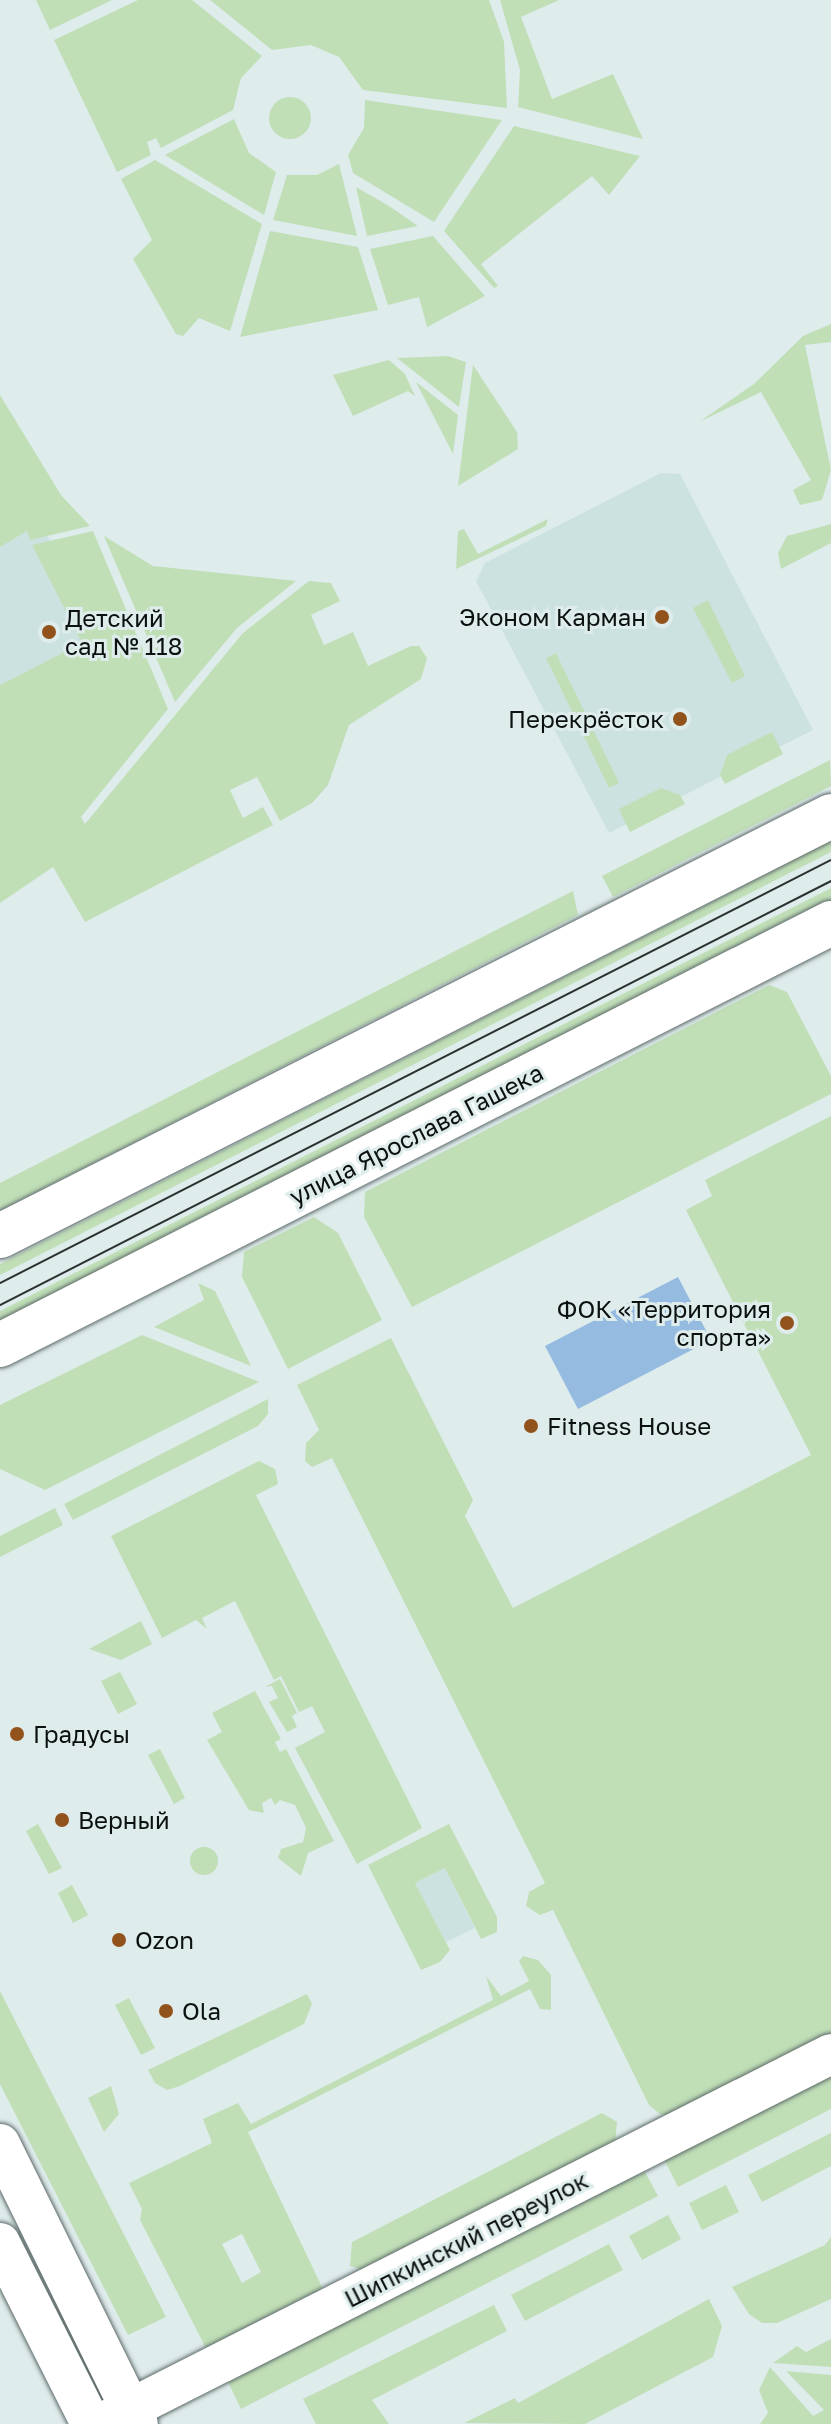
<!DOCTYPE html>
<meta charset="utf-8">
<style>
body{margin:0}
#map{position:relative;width:831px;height:2424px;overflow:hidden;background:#dfecec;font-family:"Golos Text",sans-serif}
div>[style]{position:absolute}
.built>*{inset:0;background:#cbe2e1}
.green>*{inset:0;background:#c0dfb7}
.round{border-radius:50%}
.water>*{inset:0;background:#95bbe1}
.roads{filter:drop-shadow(0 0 2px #5e6a6a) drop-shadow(0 0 2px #5e6a6a)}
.minor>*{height:40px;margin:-20px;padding:0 20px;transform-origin:20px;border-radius:20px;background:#fff}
.tertiary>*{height:44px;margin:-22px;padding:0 22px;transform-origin:22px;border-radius:22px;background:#fff}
.tram>*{height:2px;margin:-1px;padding:0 1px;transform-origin:1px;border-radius:1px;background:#2b3131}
.dots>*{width:22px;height:22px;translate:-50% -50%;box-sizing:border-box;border:4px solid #dfecec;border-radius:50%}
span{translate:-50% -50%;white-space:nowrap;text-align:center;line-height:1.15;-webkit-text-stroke:6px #dfecec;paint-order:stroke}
.poi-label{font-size:24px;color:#0b1010}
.right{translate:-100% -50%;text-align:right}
.left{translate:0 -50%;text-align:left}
.street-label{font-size:24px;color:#0b1010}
</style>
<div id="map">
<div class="built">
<i style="clip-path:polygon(0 444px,148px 730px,0 807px)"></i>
<i style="clip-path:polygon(661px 473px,680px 474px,813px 730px,609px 833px,476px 581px,485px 563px)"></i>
<i style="clip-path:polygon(445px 1868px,475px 1928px,446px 1942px,415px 1883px)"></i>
</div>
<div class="green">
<i style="clip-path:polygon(36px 0,112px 0,50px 30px)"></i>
<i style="clip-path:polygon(138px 0,192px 0,262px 56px,241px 78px,233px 110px,161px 148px,156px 138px,147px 142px,151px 155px,117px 172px,54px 40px)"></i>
<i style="clip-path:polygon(210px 0,489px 0,504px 42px,507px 108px,363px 90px,339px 57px,311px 45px,272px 50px)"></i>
<i style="clip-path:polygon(500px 0,559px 0,521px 17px,552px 99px,613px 74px,643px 139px,518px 107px,520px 70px)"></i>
<i class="round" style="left:269px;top:97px;width:42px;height:42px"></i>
<i style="clip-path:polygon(365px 100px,502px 120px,434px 222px,353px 173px,348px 155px,364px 128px)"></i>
<i style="clip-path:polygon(234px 119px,249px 153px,276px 172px,264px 215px,165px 155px)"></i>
<i style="clip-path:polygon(514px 126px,640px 156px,609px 195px,592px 176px,481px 264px,498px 286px,494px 288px,444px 231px)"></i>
<i style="clip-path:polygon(155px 160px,262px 224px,230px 331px,199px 318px,183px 336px,176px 334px,133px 259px,152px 240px,121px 179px)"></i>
<i style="clip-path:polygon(339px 164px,357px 236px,273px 220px,287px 175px,317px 175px)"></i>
<i style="clip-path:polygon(356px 187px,389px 206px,418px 226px,367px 236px)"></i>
<i style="clip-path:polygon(270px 231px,358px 247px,378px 310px,240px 337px)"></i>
<i style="clip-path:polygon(433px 236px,485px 296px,427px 327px,419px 297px,388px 305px,370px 249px)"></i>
<i style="clip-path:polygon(831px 324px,831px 342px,805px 345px,831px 470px,822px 500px,800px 505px,793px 490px,811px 480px,761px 392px,699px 422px,754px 384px,803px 336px)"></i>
<i style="clip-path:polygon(448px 356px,466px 362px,459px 407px,397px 358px)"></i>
<i style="clip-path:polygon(389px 360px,405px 374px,415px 396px,408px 391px,353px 416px,333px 375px)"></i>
<i style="clip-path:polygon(473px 365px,517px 432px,518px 449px,458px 486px)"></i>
<i style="clip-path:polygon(416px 382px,458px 415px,453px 454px)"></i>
<i style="clip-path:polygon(0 395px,61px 495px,90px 526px,30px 540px,27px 531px,0 547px)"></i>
<i style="clip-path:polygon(548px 519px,546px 526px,456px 569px,458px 531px,464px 529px,478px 554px)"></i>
<i style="clip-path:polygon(831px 524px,831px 543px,781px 569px,778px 553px,787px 536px)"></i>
<i style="clip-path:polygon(93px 531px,168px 709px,81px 817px,85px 824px,243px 633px,309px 581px,331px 583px,340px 601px,311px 615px,324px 645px,353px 632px,368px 666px,411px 646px,419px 646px,427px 658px,421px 679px,349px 725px,328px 785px,312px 803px,280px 821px,257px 777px,230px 790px,243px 818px,263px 807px,273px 825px,85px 922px,53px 867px,0 903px,0 685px,82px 643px,32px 545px)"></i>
<i style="clip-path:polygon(104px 536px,153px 566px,296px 581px,237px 628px,175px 702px)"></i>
<i style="clip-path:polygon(708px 600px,745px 676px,732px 683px,693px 608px)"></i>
<i style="clip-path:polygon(556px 653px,619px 783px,609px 788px,546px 658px)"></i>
<i style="clip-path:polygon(772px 732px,783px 754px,725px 784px,720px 775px,727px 755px)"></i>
<i style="clip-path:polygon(830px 760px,831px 786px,613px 897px,602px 876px)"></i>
<i style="clip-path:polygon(661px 788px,680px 795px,685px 804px,630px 832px,619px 809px)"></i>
<i style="clip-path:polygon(831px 841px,831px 852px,0 1275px,0 1264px)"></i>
<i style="clip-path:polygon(831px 888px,831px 901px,0 1325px,0 1311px)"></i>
<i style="clip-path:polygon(573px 891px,578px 915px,0 1211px,0 1183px)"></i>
<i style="clip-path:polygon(769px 985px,787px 992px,831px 1076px,831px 1094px,412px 1307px,364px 1217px,365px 1192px)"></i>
<i style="clip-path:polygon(831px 1116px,831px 2034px,670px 2115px,660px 2114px,649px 2105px,553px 1910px,540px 1915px,526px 1906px,529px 1892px,545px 1883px,332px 1458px,312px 1467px,305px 1461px,306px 1443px,319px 1430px,297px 1385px,391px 1338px,473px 1500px,465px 1516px,513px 1608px,811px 1455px,686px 1210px,712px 1196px,705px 1180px)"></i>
<i style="clip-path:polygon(314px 1217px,338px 1233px,382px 1320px,288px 1369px,242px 1277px,244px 1252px)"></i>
<i style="clip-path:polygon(198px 1283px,215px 1291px,251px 1366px,154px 1327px,204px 1300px)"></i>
<i style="clip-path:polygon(142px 1335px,259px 1382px,45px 1490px,0 1469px,0 1405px)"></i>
<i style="clip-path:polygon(268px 1399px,268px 1414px,258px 1426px,73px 1520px,64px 1504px)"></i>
<i style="clip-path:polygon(259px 1461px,275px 1469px,278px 1484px,256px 1495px,422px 1828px,357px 1864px,295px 1748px,325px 1732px,312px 1706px,299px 1712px,281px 1676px,274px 1680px,235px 1601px,202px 1618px,207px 1629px,196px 1620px,162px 1638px,111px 1536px)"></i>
<i style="clip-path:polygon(55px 1508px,63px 1525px,0 1557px,0 1536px)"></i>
<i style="clip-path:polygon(141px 1621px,152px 1644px,121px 1660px,89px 1649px)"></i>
<i style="clip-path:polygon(120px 1672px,137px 1704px,118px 1714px,101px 1681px)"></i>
<i style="clip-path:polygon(280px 1679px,297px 1713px,292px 1716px,297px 1727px,287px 1732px,269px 1702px,278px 1698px,272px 1686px,265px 1687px)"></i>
<i style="clip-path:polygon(255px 1691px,281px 1739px,275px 1742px,280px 1752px,286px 1749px,334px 1841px,308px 1853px,301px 1876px,278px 1858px,281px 1849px,303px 1842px,306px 1828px,295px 1805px,280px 1800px,275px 1805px,271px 1798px,262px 1803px,264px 1813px,249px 1810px,207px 1740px,222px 1732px,212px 1713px)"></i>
<i style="clip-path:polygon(160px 1749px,185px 1798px,174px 1804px,148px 1755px)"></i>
<i style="clip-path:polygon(38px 1824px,62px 1868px,49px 1874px,26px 1831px)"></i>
<i style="clip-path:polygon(449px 1824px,497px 1917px,497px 1932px,481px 1939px,445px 1868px,415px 1883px,450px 1950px,440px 1962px,421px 1970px,368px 1865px)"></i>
<i class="round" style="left:190px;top:1847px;width:28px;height:28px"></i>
<i style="clip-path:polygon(72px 1885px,88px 1915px,73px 1923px,58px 1893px)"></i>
<i style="clip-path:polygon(evenodd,523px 1956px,538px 1960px,551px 1975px,551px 2010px,540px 2009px,530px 1989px,248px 2132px,322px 2287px,318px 2295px,207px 2350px,140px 2220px,142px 2209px,129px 2183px,212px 2143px,203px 2119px,238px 2103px,251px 2124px,493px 2000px,486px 1976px,501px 1996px,529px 1981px,519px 1961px,523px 1956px,242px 2234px,261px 2272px,242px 2283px,222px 2244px,242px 2234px)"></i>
<i style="clip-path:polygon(0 1991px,166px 2317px,128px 2335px,0 2084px)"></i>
<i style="clip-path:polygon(307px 1994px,312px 2004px,304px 2024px,180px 2086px,167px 2090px,155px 2083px,148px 2070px)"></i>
<i style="clip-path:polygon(129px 1998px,155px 2048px,141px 2055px,115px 2005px)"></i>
<i style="clip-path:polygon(831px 2074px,831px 2109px,678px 2187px,664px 2159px)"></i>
<i style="clip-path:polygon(111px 2086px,119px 2114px,104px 2132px,88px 2098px)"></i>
<i style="clip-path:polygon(602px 2113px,617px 2122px,615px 2145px,365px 2271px,350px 2266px,352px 2242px)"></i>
<i style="clip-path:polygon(831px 2133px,831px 2166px,762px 2202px,748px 2175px)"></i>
<i style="clip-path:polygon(644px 2170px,658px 2196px,241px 2409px,228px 2382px)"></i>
<i style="clip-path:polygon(726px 2185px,739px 2212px,702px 2230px,689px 2203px)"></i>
<i style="clip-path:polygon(668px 2215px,681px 2239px,642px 2260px,629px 2236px)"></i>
<i style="clip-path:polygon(831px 2237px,831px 2299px,777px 2323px,762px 2323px,749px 2314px,732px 2287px,825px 2245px)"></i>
<i style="clip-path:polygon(609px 2244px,623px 2270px,525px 2321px,511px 2295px)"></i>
<i style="clip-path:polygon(709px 2299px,722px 2326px,713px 2357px,585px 2424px,464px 2423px,515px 2398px,518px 2403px)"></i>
<i style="clip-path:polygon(494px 2305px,507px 2331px,372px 2400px,389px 2424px,316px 2424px,303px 2399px)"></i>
<i style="clip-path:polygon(831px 2339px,831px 2367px,773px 2363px,797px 2346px,806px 2352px)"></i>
<i style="clip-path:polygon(770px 2367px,813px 2416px,824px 2410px,786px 2371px,831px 2375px,831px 2424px,760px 2424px,768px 2413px,759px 2390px)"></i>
</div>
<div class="water">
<i style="clip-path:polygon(678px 1277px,711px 1340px,578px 1409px,545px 1346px)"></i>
</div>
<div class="roads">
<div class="minor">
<i style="left:0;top:2144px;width:312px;rotate:63.8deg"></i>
<i style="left:0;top:2243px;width:203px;rotate:63.3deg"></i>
<i style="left:100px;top:2424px;width:819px;rotate:-26.85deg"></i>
</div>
<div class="tertiary">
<i style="left:0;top:1236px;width:931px;rotate:-26.81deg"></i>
<i style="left:0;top:1345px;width:932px;rotate:-26.92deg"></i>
</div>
</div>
<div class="tram">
<i style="left:0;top:1283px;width:932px;rotate:-26.98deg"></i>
<i style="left:0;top:1305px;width:933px;rotate:-27.03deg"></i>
</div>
<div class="dots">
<i style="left:662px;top:617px;background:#92521b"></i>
<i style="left:49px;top:632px;background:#92521b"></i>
<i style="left:680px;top:719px;background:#92521b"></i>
<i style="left:787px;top:1323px;background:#92521b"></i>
<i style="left:531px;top:1426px;background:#92521b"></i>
<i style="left:17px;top:1734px;background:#92521b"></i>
<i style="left:62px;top:1820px;background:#92521b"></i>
<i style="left:119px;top:1940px;background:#92521b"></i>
<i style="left:166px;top:2011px;background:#92521b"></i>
</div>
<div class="poi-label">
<span class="right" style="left:646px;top:617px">Эконом Карман</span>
<span class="left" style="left:65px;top:632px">Детский<br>сад № 118</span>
<span class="right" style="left:664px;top:719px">Перекрёсток</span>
<span class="right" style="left:771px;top:1323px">ФОК «Территория<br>спорта»</span>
<span class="left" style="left:547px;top:1426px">Fitness House</span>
<span class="left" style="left:33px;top:1734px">Градусы</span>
<span class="left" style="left:78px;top:1820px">Верный</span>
<span class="left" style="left:135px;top:1940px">Ozon</span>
<span class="left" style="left:182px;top:2011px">Ola</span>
</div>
<div class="street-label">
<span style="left:416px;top:1134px;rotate:-27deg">улица Ярослава Гашека</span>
<span style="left:466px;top:2239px;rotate:-27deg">Шипкинский переулок</span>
</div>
</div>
